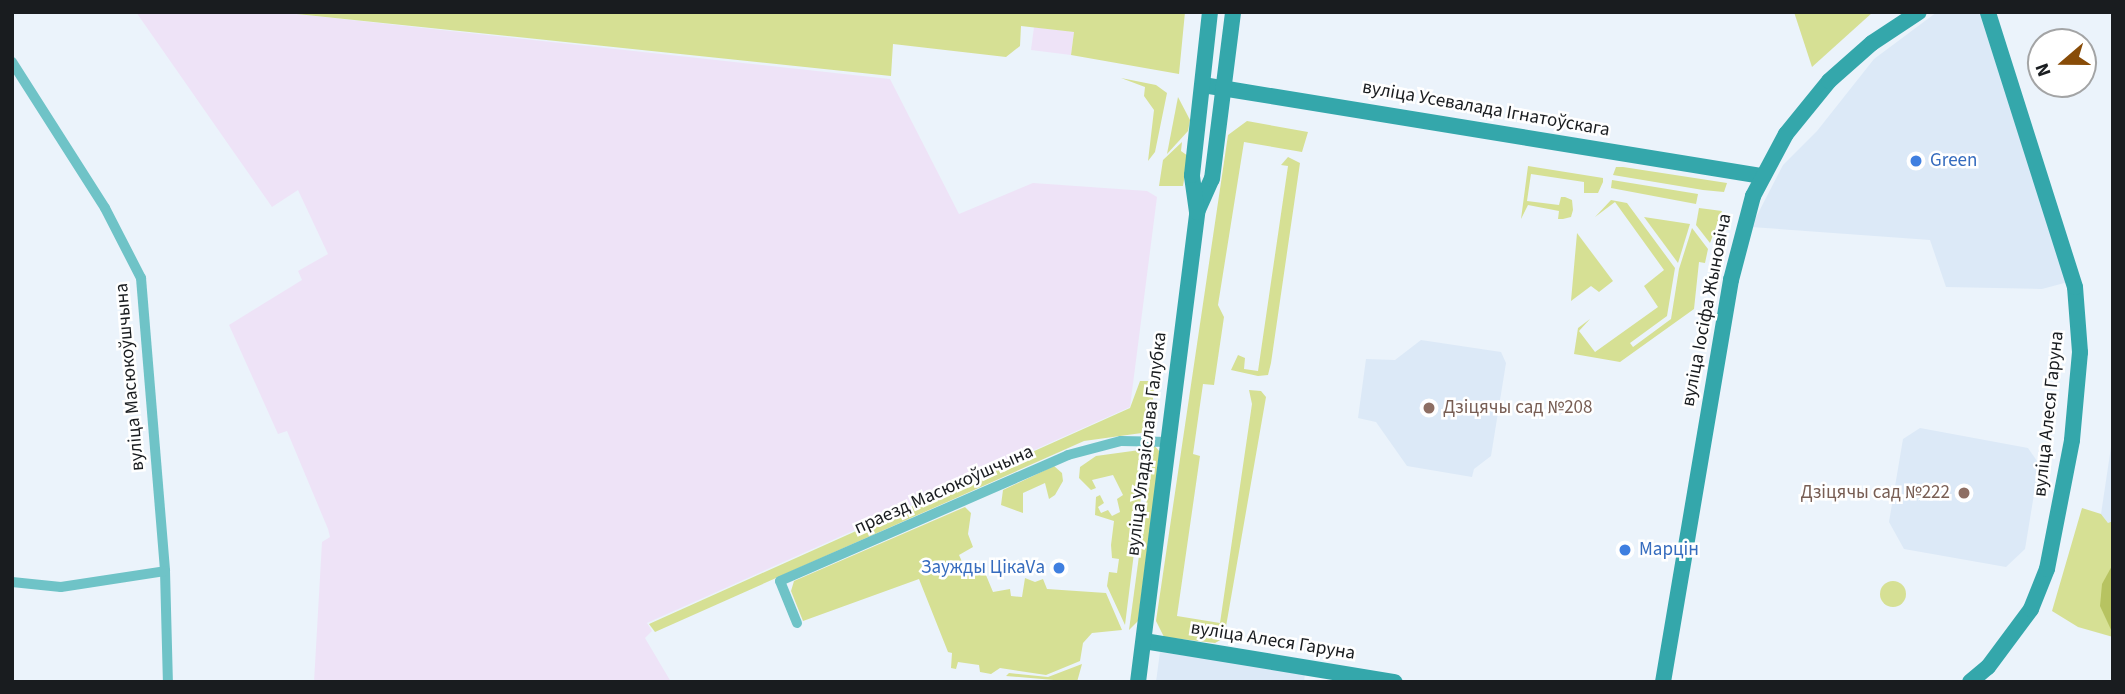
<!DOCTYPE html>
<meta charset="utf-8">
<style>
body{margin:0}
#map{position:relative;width:2125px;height:694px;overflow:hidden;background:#ebf3fb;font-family:"Source Sans 3",sans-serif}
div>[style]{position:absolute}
.built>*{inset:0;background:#dce9f7}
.industrial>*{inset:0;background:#eee3f7}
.green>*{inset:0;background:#d6e094}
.round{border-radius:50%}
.forest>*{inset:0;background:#b7c361}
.street>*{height:10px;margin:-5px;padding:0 5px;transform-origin:5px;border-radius:5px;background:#6fc3c7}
.secondary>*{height:16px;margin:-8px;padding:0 8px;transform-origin:8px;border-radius:8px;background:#34a7ab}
.dots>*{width:19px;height:19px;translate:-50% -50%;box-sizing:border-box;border:4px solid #fff;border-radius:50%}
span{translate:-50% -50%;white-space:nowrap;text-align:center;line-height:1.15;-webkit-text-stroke:5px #fff;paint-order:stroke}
.street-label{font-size:19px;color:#191c1f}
.shop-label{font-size:19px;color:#366cbe}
.left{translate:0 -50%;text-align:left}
.right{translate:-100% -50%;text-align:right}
.education-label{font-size:19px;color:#785e54}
.frame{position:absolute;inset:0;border:14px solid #191c1f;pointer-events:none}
.north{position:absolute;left:2027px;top:28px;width:70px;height:70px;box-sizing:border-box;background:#fff;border:2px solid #a3a4a5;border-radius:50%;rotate:250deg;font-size:19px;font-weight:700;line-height:28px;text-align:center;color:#191c1f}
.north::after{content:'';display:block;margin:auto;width:24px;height:32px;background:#884c08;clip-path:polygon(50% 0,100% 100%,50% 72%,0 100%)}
</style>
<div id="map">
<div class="built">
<i style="clip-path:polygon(1937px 12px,1979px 12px,2068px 282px,2042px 289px,1946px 287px,1930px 240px,1751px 227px,1783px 165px,1817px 131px,1874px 59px)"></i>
<i style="clip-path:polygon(1421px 340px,1501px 352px,1506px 363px,1491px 456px,1474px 469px,1472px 477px,1407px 466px,1376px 422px,1358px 418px,1366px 359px,1395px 360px)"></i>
<i style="clip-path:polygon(1920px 428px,2028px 448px,2039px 464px,2025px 549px,2006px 567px,1904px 549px,1889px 522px,1903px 439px)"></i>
<i style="clip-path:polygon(2113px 434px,2113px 521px,2108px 523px,2101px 514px)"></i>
<i style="clip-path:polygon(1160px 652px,1305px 673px,1304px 682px,1156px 682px)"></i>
</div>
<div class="industrial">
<i style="clip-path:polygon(136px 12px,287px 13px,890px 79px,959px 214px,1033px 183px,1147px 191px,1157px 197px,1130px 407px,647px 623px,652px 631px,645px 638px,671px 682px,314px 682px,322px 542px,330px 537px,328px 529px,287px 431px,278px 434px,229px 325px,302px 280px,298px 271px,328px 254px,298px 190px,272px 207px)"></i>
<i style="clip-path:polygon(1034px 27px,1074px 32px,1071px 55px,1031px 50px)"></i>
</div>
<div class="green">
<i style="clip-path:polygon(1185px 12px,1179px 74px,1071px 55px,1074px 32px,1021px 26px,1020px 46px,1006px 57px,893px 44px,891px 76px,287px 13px)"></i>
<i style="clip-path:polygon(1794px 12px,1873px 12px,1812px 67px)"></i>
<i style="clip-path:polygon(1121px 78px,1156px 85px,1167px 93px,1155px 152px,1148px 161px,1154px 110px,1144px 96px,1145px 87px)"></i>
<i style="clip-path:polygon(1178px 97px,1190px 120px,1188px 131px,1167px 154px)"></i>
<i style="clip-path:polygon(1247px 121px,1308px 132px,1302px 152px,1244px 142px,1218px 305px,1224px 317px,1214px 385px,1203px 384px,1193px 454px,1200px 456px,1177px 616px,1220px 623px,1252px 404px,1249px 390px,1261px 391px,1266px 397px,1224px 638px,1215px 643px,1164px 637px,1156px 621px,1228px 135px)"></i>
<i style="clip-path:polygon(1182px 142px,1181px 151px,1188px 156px,1183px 186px,1159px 186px,1163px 160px)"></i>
<i style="clip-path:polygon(1288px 157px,1300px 163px,1271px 363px,1268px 375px,1258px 376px,1231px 370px,1238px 355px,1245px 358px,1244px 369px,1258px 371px,1288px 166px,1281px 165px)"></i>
<i style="clip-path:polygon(1528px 166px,1603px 178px,1603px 182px,1598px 193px,1584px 193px,1584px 182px,1531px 174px,1527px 201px,1559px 205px,1561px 197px,1565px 197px,1572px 200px,1573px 210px,1571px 217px,1563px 219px,1558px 219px,1559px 211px,1528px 205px,1521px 219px)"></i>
<i style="clip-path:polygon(1616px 167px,1623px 167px,1727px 183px,1724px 192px,1703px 190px,1613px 175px)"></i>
<i style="clip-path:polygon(1612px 180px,1698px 194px,1696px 204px,1611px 188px)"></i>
<i style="clip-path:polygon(1611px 200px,1627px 203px,1675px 268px,1667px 316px,1630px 343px,1633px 347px,1671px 319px,1679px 269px,1692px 228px,1708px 249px,1705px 263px,1699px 262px,1694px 309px,1620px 362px,1574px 354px,1578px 328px,1590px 319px,1579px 331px,1595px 352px,1658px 307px,1644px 286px,1664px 270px,1615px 202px,1595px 217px)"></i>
<i style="clip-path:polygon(1699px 208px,1722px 211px,1710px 243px,1696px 225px)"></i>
<i style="clip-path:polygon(1644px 217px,1690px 224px,1678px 263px)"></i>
<i style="clip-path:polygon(1577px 233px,1613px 281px,1599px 292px,1591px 286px,1571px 301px)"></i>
<i style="clip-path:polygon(1140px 381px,1155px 381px,1149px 432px,1084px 441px,655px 632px,649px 624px,1130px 408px)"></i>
<i style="clip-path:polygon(1154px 445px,1160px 452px,1138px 621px,1129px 630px)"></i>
<i style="clip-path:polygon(1147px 449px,1125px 625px,1107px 586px,1109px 572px,1117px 573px,1119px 559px,1112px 558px,1111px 545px,1114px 521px,1095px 515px,1096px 497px,1100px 495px,1104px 503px,1098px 507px,1101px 513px,1108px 510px,1112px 516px,1120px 512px,1117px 499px,1123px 495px,1113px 475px,1092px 480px,1096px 488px,1091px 490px,1079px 478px,1080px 467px,1096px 456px)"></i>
<i style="clip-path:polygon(1054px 466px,1062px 473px,1063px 481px,1055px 495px,1049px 499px,1045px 483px,1023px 493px,1023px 513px,1001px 505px,1003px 490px)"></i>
<i style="clip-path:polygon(965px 507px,971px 513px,968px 534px,973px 547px,959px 555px,968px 575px,983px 568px,993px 592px,1010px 589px,1011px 596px,1022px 597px,1025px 578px,1035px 582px,1043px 579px,1047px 589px,1106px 593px,1122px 630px,1092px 633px,1083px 643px,1080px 661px,1046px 675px,1000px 668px,991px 674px,980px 672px,979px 665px,958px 662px,956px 669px,951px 668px,952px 653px,948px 652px,919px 579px,803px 621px,791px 591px,794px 581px)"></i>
<i style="clip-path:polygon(2082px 508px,2101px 514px,2108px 523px,2113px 521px,2113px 637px,2078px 627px,2052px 611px)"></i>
<i class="round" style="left:1880px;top:581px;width:26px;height:26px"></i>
<i style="clip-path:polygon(1082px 664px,1077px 682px,1006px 676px,1009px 673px,1048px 677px)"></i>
</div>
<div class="forest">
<i style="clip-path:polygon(2113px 564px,2113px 634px,2100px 606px,2102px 584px)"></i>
</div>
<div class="street">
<i style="left:12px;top:62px;width:173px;rotate:57.5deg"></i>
<i style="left:105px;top:208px;width:79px;rotate:62.8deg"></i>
<i style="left:141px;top:278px;width:294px;rotate:85.3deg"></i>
<i style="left:165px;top:571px;width:111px;rotate:88.5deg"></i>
<i style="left:12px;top:582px;width:49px;rotate:5.8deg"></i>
<i style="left:61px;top:587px;width:105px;rotate:-8.7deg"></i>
<i style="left:797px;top:623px;width:45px;rotate:-112deg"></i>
<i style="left:780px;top:581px;width:314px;rotate:-23.6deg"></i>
<i style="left:1068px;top:455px;width:55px;rotate:-14.8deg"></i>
<i style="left:1121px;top:441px;width:48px;rotate:1.2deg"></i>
</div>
<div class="secondary">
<i style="left:1203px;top:85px;width:565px;rotate:9.26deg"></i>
<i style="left:1197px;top:212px;width:36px;rotate:-66deg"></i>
<i style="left:1212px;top:179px;width:168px;rotate:-82.8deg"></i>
<i style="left:1144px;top:641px;width:254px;rotate:9.3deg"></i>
<i style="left:1138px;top:682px;width:474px;rotate:-82.8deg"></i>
<i style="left:1197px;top:212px;width:37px;rotate:-98deg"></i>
<i style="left:1192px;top:175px;width:164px;rotate:-83.7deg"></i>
<i style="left:1663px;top:682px;width:408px;rotate:-80.4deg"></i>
<i style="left:1731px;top:280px;width:87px;rotate:-75.3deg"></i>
<i style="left:1753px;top:196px;width:70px;rotate:-62deg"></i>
<i style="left:1786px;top:134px;width:68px;rotate:-50.9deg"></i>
<i style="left:1829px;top:81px;width:57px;rotate:-41.5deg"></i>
<i style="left:1872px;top:43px;width:56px;rotate:-33.4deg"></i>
<i style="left:1970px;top:682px;width:23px;rotate:-40deg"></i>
<i style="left:1988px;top:667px;width:72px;rotate:-53.4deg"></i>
<i style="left:2031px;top:609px;width:43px;rotate:-68.2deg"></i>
<i style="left:2047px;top:569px;width:131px;rotate:-79deg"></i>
<i style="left:2072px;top:440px;width:88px;rotate:-84.8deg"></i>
<i style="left:2080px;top:352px;width:65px;rotate:-94.4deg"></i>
<i style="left:2075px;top:287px;width:288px;rotate:-107.6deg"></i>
</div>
<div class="dots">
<i style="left:1916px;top:161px;background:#3f7fe0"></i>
<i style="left:1429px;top:408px;background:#8d6e63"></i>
<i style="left:1964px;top:493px;background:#8d6e63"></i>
<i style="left:1625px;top:550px;background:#3f7fe0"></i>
<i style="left:1059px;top:568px;background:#3f7fe0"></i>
</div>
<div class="street-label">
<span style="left:1486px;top:109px;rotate:10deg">вуліца Усевалада Ігнатоўскага</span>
<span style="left:1707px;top:310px;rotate:-79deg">вуліца Іосіфа Жыновіча</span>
<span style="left:130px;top:377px;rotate:-95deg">вуліца Масюкоўшчына</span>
<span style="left:2049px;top:414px;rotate:-84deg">вуліца Алеся Гаруна</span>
<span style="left:1147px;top:444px;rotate:-83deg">вуліца Уладзіслава Галубка</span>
<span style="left:944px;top:490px;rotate:-24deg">праезд Масюкоўшчына</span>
<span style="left:1273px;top:641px;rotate:9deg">вуліца Алеся Гаруна</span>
</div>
<div class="shop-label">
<span class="left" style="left:1930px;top:161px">Green</span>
<span class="left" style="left:1639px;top:550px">Марцін</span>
<span class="right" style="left:1045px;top:568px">Заужды ЦікаVа</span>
</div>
<div class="education-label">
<span class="left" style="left:1443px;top:408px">Дзіцячы сад №208</span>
<span class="right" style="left:1950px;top:493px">Дзіцячы сад №222</span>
</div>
<div class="frame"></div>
<div class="north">N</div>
</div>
